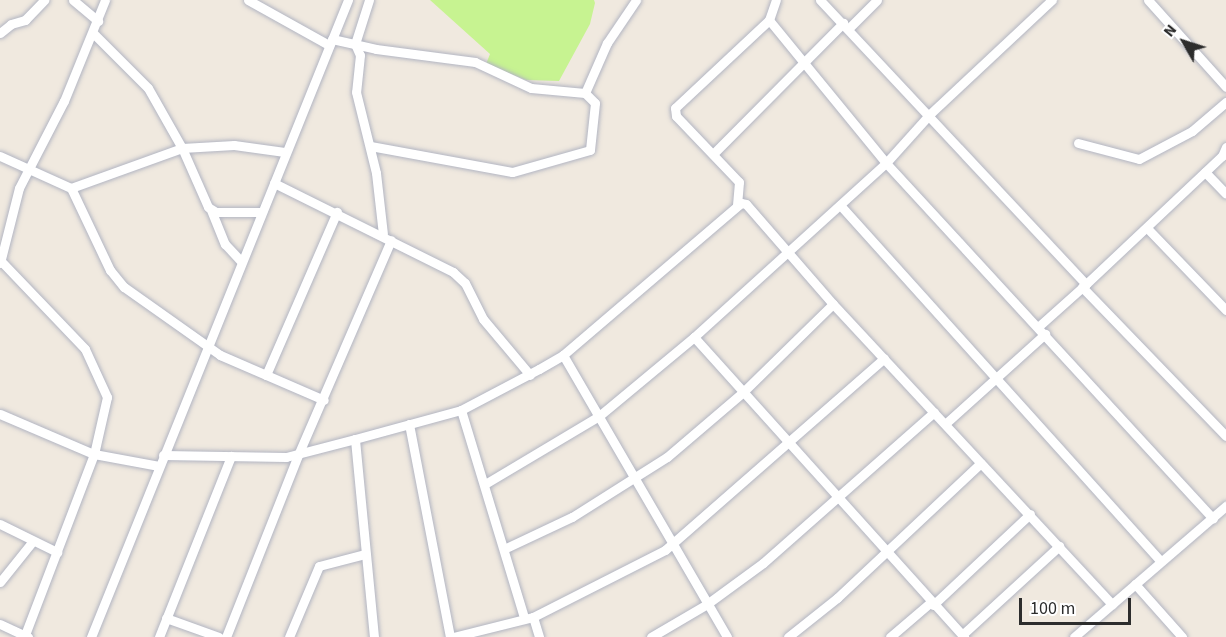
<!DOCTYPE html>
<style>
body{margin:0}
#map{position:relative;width:1226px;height:637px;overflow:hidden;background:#f0e9df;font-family:"Source Sans 3",sans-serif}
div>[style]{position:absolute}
.pitch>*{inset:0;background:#c7f391}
.roads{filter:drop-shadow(0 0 2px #b2b5c2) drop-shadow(0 0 2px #b2b5c2)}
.minor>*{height:9px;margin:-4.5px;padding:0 4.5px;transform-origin:4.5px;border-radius:4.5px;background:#fff}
span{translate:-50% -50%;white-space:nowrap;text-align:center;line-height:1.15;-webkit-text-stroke:4.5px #fff;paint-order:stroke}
.north{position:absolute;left:1154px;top:12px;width:60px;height:60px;-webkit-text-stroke:4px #fff;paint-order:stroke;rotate:309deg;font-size:16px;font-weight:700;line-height:24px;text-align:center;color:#2d2d2d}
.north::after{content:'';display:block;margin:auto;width:21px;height:27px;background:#2d2d2d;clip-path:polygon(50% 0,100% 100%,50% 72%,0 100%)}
.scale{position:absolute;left:1019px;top:598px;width:112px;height:27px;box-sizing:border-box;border:3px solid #2d2d2d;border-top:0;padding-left:8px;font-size:18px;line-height:21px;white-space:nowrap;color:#2d2d2d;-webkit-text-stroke:4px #fff;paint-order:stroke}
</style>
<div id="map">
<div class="pitch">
<i style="clip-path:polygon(430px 0,594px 0,595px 3px,590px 24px,559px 81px,526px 80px,486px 64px,490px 54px)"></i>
</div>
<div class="roads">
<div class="minor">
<i style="left:73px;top:0;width:33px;rotate:40deg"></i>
<i style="left:248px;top:0;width:93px;rotate:29.1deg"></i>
<i style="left:369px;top:0;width:46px;rotate:107.7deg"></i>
<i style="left:355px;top:44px;width:12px;rotate:66deg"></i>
<i style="left:360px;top:55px;width:37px;rotate:96deg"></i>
<i style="left:356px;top:92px;width:83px;rotate:76.1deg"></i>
<i style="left:376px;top:173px;width:61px;rotate:83.5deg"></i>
<i style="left:820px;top:0;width:389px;rotate:46.9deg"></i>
<i style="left:1086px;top:284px;width:63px;rotate:138.2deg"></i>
<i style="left:1148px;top:0;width:117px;rotate:48.1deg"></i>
<i style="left:769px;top:20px;width:185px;rotate:50.7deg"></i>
<i style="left:886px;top:163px;width:483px;rotate:47.4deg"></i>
<i style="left:848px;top:29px;width:41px;rotate:-45deg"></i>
<i style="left:0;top:33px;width:14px;rotate:-39deg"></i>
<i style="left:11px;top:24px;width:15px;rotate:-16deg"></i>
<i style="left:25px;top:20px;width:28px;rotate:-46deg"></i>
<i style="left:94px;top:34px;width:76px;rotate:45deg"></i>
<i style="left:148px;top:88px;width:69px;rotate:60.5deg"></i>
<i style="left:182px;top:148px;width:64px;rotate:66.2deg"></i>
<i style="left:208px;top:207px;width:9px;rotate:32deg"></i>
<i style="left:216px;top:212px;width:45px"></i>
<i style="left:332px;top:39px;width:45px;rotate:12.8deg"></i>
<i style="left:376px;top:49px;width:100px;rotate:7.5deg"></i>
<i style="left:475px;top:62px;width:62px;rotate:24.9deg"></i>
<i style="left:531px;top:88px;width:54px;rotate:5.3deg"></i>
<i style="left:585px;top:93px;width:14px;rotate:45deg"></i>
<i style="left:595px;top:103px;width:47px;rotate:96.1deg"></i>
<i style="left:590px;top:150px;width:81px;rotate:164.2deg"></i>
<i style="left:512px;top:172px;width:144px;rotate:-169.6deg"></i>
<i style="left:585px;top:93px;width:55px;rotate:-66.3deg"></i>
<i style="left:607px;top:43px;width:52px;rotate:-56deg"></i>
<i style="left:1078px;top:143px;width:63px;rotate:14.7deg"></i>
<i style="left:1139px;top:159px;width:60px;rotate:-27.8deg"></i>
<i style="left:1192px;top:131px;width:45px;rotate:-40.5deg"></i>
<i style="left:713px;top:154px;width:185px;rotate:-45.2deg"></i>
<i style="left:0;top:156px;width:78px;rotate:24.3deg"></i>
<i style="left:71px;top:188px;width:91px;rotate:64.6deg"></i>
<i style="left:110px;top:270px;width:22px;rotate:51deg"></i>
<i style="left:124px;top:287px;width:118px;rotate:35.3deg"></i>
<i style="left:220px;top:355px;width:113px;rotate:23.4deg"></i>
<i style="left:1205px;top:172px;width:30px;rotate:46deg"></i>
<i style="left:274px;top:183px;width:200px;rotate:26.4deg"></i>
<i style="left:453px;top:272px;width:16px;rotate:43deg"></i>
<i style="left:465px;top:283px;width:40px;rotate:63.4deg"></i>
<i style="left:483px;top:319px;width:73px;rotate:50deg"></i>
<i style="left:71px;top:188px;width:118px;rotate:-19.8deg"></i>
<i style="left:182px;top:148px;width:52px;rotate:-3.3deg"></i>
<i style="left:234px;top:145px;width:51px;rotate:7.8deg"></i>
<i style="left:737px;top:205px;width:23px;rotate:-85deg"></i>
<i style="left:739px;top:182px;width:91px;rotate:-133.7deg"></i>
<i style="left:676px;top:116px;width:8px;rotate:-97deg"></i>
<i style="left:675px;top:108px;width:129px;rotate:-43.1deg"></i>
<i style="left:769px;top:20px;width:21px;rotate:-71deg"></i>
<i style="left:840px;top:205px;width:479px;rotate:48deg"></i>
<i style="left:211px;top:210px;width:37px;rotate:68deg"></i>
<i style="left:225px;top:244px;width:23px;rotate:47deg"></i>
<i style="left:1147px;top:228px;width:114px;rotate:46.1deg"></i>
<i style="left:0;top:260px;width:123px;rotate:46.3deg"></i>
<i style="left:85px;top:349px;width:53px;rotate:65.4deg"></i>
<i style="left:107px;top:397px;width:58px;rotate:102.8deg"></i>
<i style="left:94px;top:454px;width:196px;rotate:110.9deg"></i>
<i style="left:0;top:263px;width:77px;rotate:-75.8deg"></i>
<i style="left:19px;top:188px;width:98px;rotate:-62.7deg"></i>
<i style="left:64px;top:101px;width:109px;rotate:-67.9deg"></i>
<i style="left:1086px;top:284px;width:187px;rotate:-43.3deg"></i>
<i style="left:1222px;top:156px;width:10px;rotate:-66deg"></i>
<i style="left:1082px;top:287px;width:207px;rotate:46deg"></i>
<i style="left:694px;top:337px;width:404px;rotate:48deg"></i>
<i style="left:563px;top:355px;width:326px;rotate:59.8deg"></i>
<i style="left:266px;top:375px;width:178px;rotate:-66.5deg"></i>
<i style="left:461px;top:410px;width:217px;rotate:73.1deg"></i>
<i style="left:0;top:414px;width:102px;rotate:23.1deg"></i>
<i style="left:94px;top:454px;width:66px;rotate:10.5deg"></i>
<i style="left:409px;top:424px;width:217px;rotate:79.1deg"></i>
<i style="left:945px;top:424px;width:135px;rotate:-42deg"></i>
<i style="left:163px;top:455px;width:123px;rotate:0.9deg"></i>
<i style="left:286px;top:457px;width:71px;rotate:-14.6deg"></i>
<i style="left:485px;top:484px;width:133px;rotate:-30.8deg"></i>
<i style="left:599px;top:416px;width:124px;rotate:-39.7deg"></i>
<i style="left:694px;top:337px;width:259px;rotate:-42.2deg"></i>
<i style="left:886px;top:163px;width:66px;rotate:-48.1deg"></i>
<i style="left:930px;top:114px;width:167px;rotate:-43.1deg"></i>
<i style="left:0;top:524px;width:64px;rotate:26.2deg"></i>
<i style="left:506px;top:548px;width:73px;rotate:-25.2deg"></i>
<i style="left:572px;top:517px;width:112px;rotate:-32.3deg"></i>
<i style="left:667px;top:457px;width:99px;rotate:-40.5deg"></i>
<i style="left:742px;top:393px;width:127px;rotate:-44.4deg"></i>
<i style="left:0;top:582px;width:51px;rotate:-51.3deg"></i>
<i style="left:1135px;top:584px;width:71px;rotate:48.4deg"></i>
<i style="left:933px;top:605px;width:133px;rotate:-43.2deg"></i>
<i style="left:533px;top:617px;width:21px;rotate:73deg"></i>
<i style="left:166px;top:618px;width:56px;rotate:19.7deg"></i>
<i style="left:0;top:624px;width:31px;rotate:25deg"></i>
<i style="left:962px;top:635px;width:132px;rotate:-42.5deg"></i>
<i style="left:91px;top:637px;width:687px;rotate:-68.03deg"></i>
<i style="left:159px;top:637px;width:195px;rotate:-68.3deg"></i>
<i style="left:226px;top:637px;width:196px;rotate:-68.4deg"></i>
<i style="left:298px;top:455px;width:234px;rotate:-66.6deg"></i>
<i style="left:289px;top:637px;width:77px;rotate:-67.1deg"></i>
<i style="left:319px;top:566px;width:48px;rotate:-14.6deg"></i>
<i style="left:374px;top:637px;width:199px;rotate:-95.5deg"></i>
<i style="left:355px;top:439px;width:110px;rotate:-15.3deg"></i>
<i style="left:461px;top:410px;width:88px;rotate:-27.7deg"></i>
<i style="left:539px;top:369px;width:28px;rotate:-30deg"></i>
<i style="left:563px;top:355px;width:234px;rotate:-40.5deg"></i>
<i style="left:741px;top:203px;width:5px;rotate:11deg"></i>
<i style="left:746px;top:204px;width:133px;rotate:49deg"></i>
<i style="left:833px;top:304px;width:410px;rotate:47.1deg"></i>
<i style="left:453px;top:637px;width:82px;rotate:-14deg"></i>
<i style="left:533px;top:617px;width:148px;rotate:-26.9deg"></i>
<i style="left:665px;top:550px;width:291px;rotate:-41.2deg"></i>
<i style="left:651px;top:637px;width:65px;rotate:-30.5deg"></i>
<i style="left:707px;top:604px;width:69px;rotate:-36.2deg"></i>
<i style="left:763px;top:563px;width:228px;rotate:-41.4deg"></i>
<i style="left:788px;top:637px;width:63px;rotate:-38.5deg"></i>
<i style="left:837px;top:598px;width:197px;rotate:-43.2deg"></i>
<i style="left:890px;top:637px;width:54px;rotate:-40.5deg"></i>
<i style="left:1074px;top:637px;width:201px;rotate:-40.8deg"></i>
</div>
</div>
<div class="north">N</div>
<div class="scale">100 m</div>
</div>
